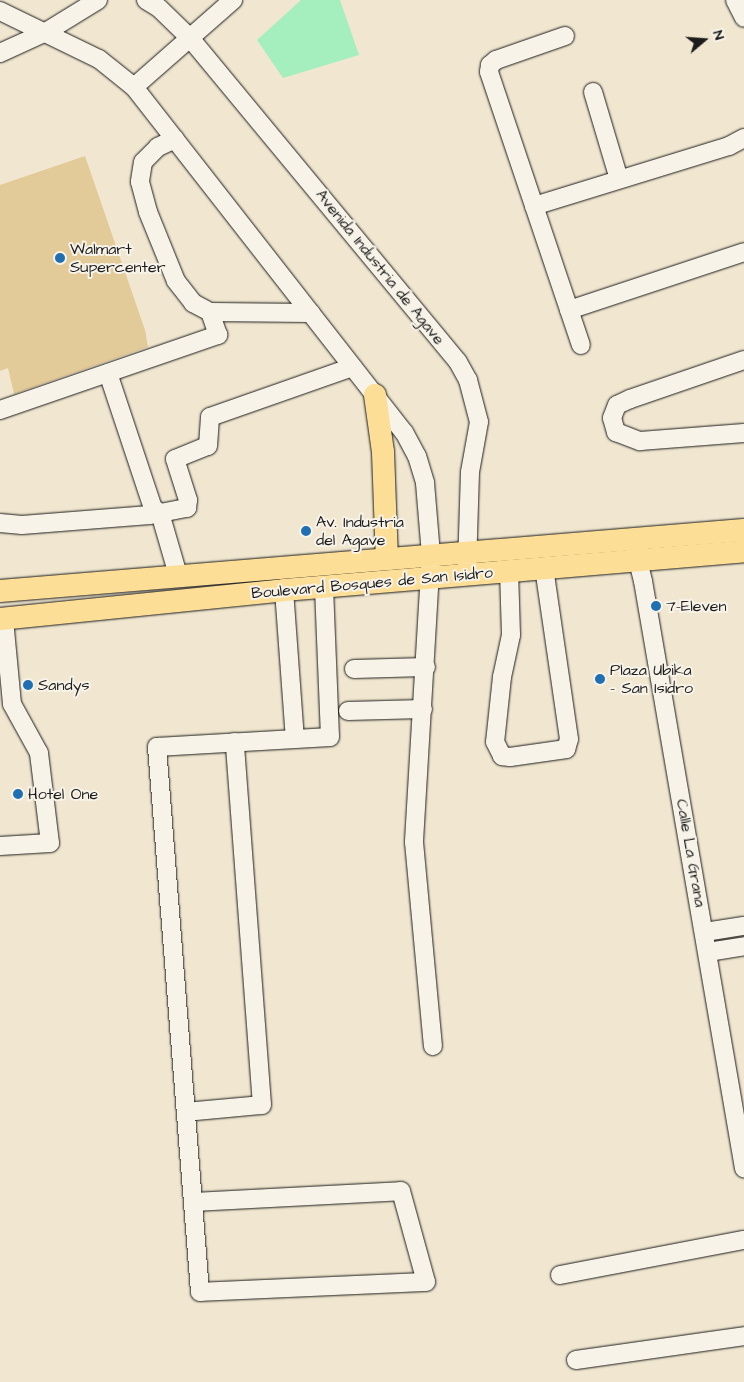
<!DOCTYPE html>
<style>
body{margin:0}
#map{position:relative;width:744px;height:1382px;overflow:hidden;background:#f1e7d0;font-family:"Architects Daughter",sans-serif}
div>[style]{position:absolute}
.green>*{inset:0;background:#a5eebd}
.building>*{inset:0;background:#e3ca99}
.roads{filter:drop-shadow(0 0 1px #1c1c1c) drop-shadow(0 0 1px #1c1c1c)}
.minor>*{height:18px;margin:-9px;padding:0 9px;transform-origin:9px;border-radius:9px;background:#f7f3e8}
.major>*{height:22px;margin:-11px;padding:0 11px;transform-origin:11px;border-radius:11px;background:#fcde96}
.dots>*{width:14px;height:14px;translate:-50% -50%;box-sizing:border-box;border:2px solid #f7f3e8;border-radius:50%}
span{translate:-50% -50%;white-space:nowrap;text-align:center;line-height:1.15;-webkit-text-stroke:4px #f7f3e8;paint-order:stroke}
.poi-label{font-size:16px;color:#1c1c1c}
.left{translate:0 -50%;text-align:left}
.street-label{font-size:16px;color:#1c1c1c}
.north{position:absolute;left:679px;top:15px;width:50px;height:50px;-webkit-text-stroke:4px #f7f3e8;paint-order:stroke;rotate:72deg;font-size:14px;font-weight:700;line-height:20px;text-align:center;color:#1c1c1c}
.north::after{content:'';display:block;margin:auto;width:18px;height:22px;background:#1c1c1c;clip-path:polygon(50% 0,100% 100%,50% 72%,0 100%)}
</style>
<div id="map">
<div class="green">
<i style="clip-path:polygon(301px 0,340px 0,359px 55px,283px 78px,257px 40px)"></i>
</div>
<div class="building">
<i style="clip-path:polygon(85px 156px,145px 330px,148px 347px,14px 394px,8px 368px,0 371px,0 185px)"></i>
</div>
<div class="roads">
<div class="minor">
<i style="left:146px;top:0;width:15px;rotate:32deg"></i>
<i style="left:159px;top:8px;width:43px;rotate:44.1deg"></i>
<i style="left:190px;top:38px;width:420px;rotate:50.4deg"></i>
<i style="left:458px;top:362px;width:21px;rotate:61deg"></i>
<i style="left:468px;top:380px;width:43px;rotate:75.3deg"></i>
<i style="left:479px;top:422px;width:51px;rotate:100.2deg"></i>
<i style="left:470px;top:472px;width:93px;rotate:91.8deg"></i>
<i style="left:735px;top:0;width:20px;rotate:63deg"></i>
<i style="left:0;top:11px;width:110px;rotate:25.9deg"></i>
<i style="left:99px;top:59px;width:45px;rotate:38.7deg"></i>
<i style="left:134px;top:87px;width:438px;rotate:52deg"></i>
<i style="left:404px;top:432px;width:27px;rotate:62deg"></i>
<i style="left:417px;top:456px;width:28px;rotate:73deg"></i>
<i style="left:425px;top:483px;width:72px;rotate:85.2deg"></i>
<i style="left:431px;top:555px;width:288px;rotate:93.4deg"></i>
<i style="left:414px;top:842px;width:205px;rotate:84.7deg"></i>
<i style="left:565px;top:36px;width:73px;rotate:160.8deg"></i>
<i style="left:496px;top:60px;width:8px;rotate:140deg"></i>
<i style="left:490px;top:65px;width:7px;rotate:98deg"></i>
<i style="left:489px;top:72px;width:288px;rotate:71.4deg"></i>
<i style="left:0;top:53px;width:51px;rotate:-24.5deg"></i>
<i style="left:46px;top:32px;width:61px;rotate:-31.6deg"></i>
<i style="left:134px;top:87px;width:132px;rotate:-41.3deg"></i>
<i style="left:593px;top:92px;width:91px;rotate:73.4deg"></i>
<i style="left:175px;top:139px;width:19px;rotate:155deg"></i>
<i style="left:158px;top:147px;width:21px;rotate:135deg"></i>
<i style="left:143px;top:162px;width:20px;rotate:99deg"></i>
<i style="left:140px;top:182px;width:31px;rotate:75deg"></i>
<i style="left:148px;top:212px;width:74px;rotate:67.9deg"></i>
<i style="left:176px;top:281px;width:28px;rotate:52deg"></i>
<i style="left:193px;top:303px;width:19px;rotate:28deg"></i>
<i style="left:210px;top:312px;width:101px;rotate:0.6deg"></i>
<i style="left:534px;top:206px;width:204px;rotate:-17.1deg"></i>
<i style="left:729px;top:146px;width:17px;rotate:-28deg"></i>
<i style="left:569px;top:310px;width:184px;rotate:-18.3deg"></i>
<i style="left:744px;top:360px;width:120px;rotate:161.1deg"></i>
<i style="left:630px;top:399px;width:14px;rotate:155deg"></i>
<i style="left:617px;top:405px;width:14px;rotate:111deg"></i>
<i style="left:612px;top:418px;width:15px;rotate:74deg"></i>
<i style="left:616px;top:432px;width:26px;rotate:21deg"></i>
<i style="left:640px;top:441px;width:104px;rotate:-4.4deg"></i>
<i style="left:108px;top:373px;width:142px;rotate:71.6deg"></i>
<i style="left:153px;top:508px;width:9px;rotate:36deg"></i>
<i style="left:160px;top:513px;width:65px;rotate:73.8deg"></i>
<i style="left:0;top:410px;width:231px;rotate:-19deg"></i>
<i style="left:218px;top:335px;width:24px;rotate:-109deg"></i>
<i style="left:0;top:523px;width:22px;rotate:5deg"></i>
<i style="left:22px;top:525px;width:128px;rotate:-4.5deg"></i>
<i style="left:150px;top:515px;width:38px;rotate:-11deg"></i>
<i style="left:187px;top:508px;width:8px;rotate:-83deg"></i>
<i style="left:188px;top:500px;width:43px;rotate:-107.6deg"></i>
<i style="left:175px;top:459px;width:35px;rotate:-22deg"></i>
<i style="left:208px;top:446px;width:29px;rotate:-86deg"></i>
<i style="left:210px;top:417px;width:151px;rotate:-19.3deg"></i>
<i style="left:635px;top:549px;width:33px;rotate:76deg"></i>
<i style="left:643px;top:581px;width:596px;rotate:80.24deg"></i>
<i style="left:509px;top:571px;width:64px;rotate:88.2deg"></i>
<i style="left:511px;top:635px;width:43px;rotate:102.1deg"></i>
<i style="left:502px;top:677px;width:65px;rotate:96.1deg"></i>
<i style="left:495px;top:742px;width:16px;rotate:63deg"></i>
<i style="left:502px;top:756px;width:8px;rotate:7deg"></i>
<i style="left:510px;top:757px;width:57px;rotate:-8.1deg"></i>
<i style="left:566px;top:749px;width:10px;rotate:-73deg"></i>
<i style="left:569px;top:739px;width:173px;rotate:-98.3deg"></i>
<i style="left:284px;top:590px;width:149px;rotate:85.8deg"></i>
<i style="left:354px;top:669px;width:72px;rotate:-1.6deg"></i>
<i style="left:348px;top:711px;width:75px;rotate:-1.5deg"></i>
<i style="left:0;top:846px;width:50px;rotate:-3.4deg"></i>
<i style="left:50px;top:843px;width:91px;rotate:-97deg"></i>
<i style="left:39px;top:753px;width:56px;rotate:-118.9deg"></i>
<i style="left:12px;top:704px;width:85px;rotate:-95.4deg"></i>
<i style="left:705px;top:932px;width:39px;rotate:-9deg"></i>
<i style="left:708px;top:952px;width:36px;rotate:-9deg"></i>
<i style="left:186px;top:1112px;width:76px;rotate:-5.3deg"></i>
<i style="left:262px;top:1105px;width:364px;rotate:-94.3deg"></i>
<i style="left:193px;top:1202px;width:208px;rotate:-3deg"></i>
<i style="left:401px;top:1191px;width:94px;rotate:74.6deg"></i>
<i style="left:426px;top:1282px;width:226px;rotate:177.5deg"></i>
<i style="left:200px;top:1292px;width:547px;rotate:-94.51deg"></i>
<i style="left:157px;top:747px;width:173px;rotate:-3.3deg"></i>
<i style="left:330px;top:737px;width:150px;rotate:-92.3deg"></i>
<i style="left:560px;top:1275px;width:187px;rotate:-10.8deg"></i>
<i style="left:576px;top:1360px;width:170px;rotate:-8.1deg"></i>
</div>
<div class="major">
<i style="left:375px;top:395px;width:58px;rotate:82deg"></i>
<i style="left:383px;top:452px;width:107px;rotate:87.9deg"></i>
<i style="left:0;top:591px;width:746px;rotate:-4.69deg"></i>
<i style="left:0;top:619px;width:285px;rotate:-5.8deg"></i>
<i style="left:284px;top:590px;width:462px;rotate:-4.8deg"></i>
</div>
</div>
<div class="dots">
<i style="left:60px;top:258px;background:#1f6fb2"></i>
<i style="left:306px;top:531px;background:#1f6fb2"></i>
<i style="left:656px;top:606px;background:#1f6fb2"></i>
<i style="left:600px;top:679px;background:#1f6fb2"></i>
<i style="left:28px;top:685px;background:#1f6fb2"></i>
<i style="left:18px;top:794px;background:#1f6fb2"></i>
</div>
<div class="poi-label">
<span class="left" style="left:70px;top:258px">Walmart<br>Supercenter</span>
<span class="left" style="left:316px;top:531px">Av. Industria<br>del Agave</span>
<span class="left" style="left:666px;top:606px">7-Eleven</span>
<span class="left" style="left:610px;top:679px">Plaza Ubika<br>- San Isidro</span>
<span class="left" style="left:38px;top:685px">Sandys</span>
<span class="left" style="left:28px;top:794px">Hotel One</span>
</div>
<div class="street-label">
<span style="left:380px;top:267px;rotate:51deg">Avenida Industria de Agave</span>
<span style="left:372px;top:583px;rotate:-5deg">Boulevard Bosques de San Isidro</span>
<span style="left:691px;top:853px;rotate:80deg">Calle La Grana</span>
</div>
<div class="north">N</div>
</div>
